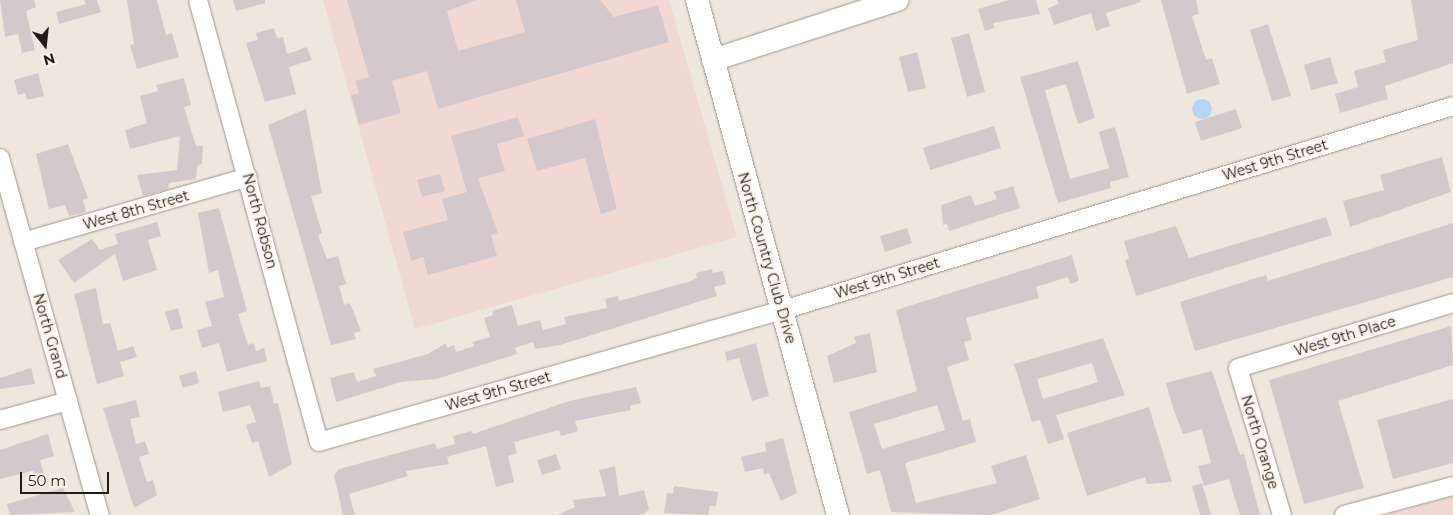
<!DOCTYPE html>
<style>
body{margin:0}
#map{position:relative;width:1453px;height:515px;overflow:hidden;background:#eee7dd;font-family:Montserrat,sans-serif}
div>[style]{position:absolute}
.commercial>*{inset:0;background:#f2d8d2}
.water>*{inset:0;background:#b4d4fa}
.round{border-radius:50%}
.building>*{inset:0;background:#d5c8cc}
.roads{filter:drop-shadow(0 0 1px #9d978e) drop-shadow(0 0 1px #9d978e)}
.minor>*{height:18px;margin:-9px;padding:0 9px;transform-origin:9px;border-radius:9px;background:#fff}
.major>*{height:22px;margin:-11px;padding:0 11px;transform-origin:11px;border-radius:11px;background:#fff}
span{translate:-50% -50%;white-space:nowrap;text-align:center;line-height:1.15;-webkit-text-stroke:4px #fcf4eb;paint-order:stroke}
.street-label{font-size:14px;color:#1f1c19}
.north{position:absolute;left:20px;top:20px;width:50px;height:50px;-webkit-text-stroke:4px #fcf4eb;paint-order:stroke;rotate:164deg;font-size:14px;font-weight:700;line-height:20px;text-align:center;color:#1f1c19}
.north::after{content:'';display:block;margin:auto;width:18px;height:22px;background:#1f1c19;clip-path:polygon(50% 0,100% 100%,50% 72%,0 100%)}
.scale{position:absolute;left:20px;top:472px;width:89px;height:22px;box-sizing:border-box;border:2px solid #1f1c19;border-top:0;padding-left:6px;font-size:15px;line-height:18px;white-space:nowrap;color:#1f1c19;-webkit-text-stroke:4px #fcf4eb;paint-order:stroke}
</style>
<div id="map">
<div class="commercial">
<i style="clip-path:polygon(323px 0,669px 0,737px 237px,415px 329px)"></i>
<i style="clip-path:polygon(1453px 496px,1453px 515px,1386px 515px)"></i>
</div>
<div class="water">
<i class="round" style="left:1192px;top:99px;width:20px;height:20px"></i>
</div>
<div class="building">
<i style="clip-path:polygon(0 0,34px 0,36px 7px,26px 11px,35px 50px,22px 53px,18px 34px,5px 37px)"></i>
<i style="clip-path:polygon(84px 0,97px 0,101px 12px,59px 24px,56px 12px,86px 4px)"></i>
<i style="clip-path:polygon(127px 0,157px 0,166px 35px,172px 33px,179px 57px,137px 69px,130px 45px,134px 44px)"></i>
<i style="clip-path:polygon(233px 0,265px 0,265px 3px,236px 11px)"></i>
<i style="clip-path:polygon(347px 0,477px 0,447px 11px,458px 51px,525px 32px,516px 0,600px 0,614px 17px,658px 5px,669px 42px,438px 109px,427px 71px,392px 81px,401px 113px,359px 125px,351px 95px,359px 93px,355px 81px,369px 77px)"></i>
<i style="clip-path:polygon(1009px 0,1036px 0,1040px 14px,993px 23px,994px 28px,985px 31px,978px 9px)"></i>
<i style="clip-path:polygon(1057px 0,1140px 0,1141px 2px,1106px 13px,1110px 26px,1096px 31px,1091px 13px,1054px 25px,1048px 8px,1059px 4px)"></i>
<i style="clip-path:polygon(1161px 0,1196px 0,1199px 14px,1192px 16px,1206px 60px,1212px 58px,1220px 84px,1187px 94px)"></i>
<i style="clip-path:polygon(1411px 0,1453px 0,1453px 63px,1385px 86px,1388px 99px,1340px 113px,1335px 94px,1358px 87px,1354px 71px,1386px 62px,1383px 50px,1418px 40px)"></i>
<i style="clip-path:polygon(1268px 24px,1291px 96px,1272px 101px,1250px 30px)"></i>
<i style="clip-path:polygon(274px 28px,277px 38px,283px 37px,287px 54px,307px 47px,312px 60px,289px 67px,296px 94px,265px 102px,246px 43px,258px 40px,256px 33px)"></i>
<i style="clip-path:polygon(969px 33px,985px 92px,967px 97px,951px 38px)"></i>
<i style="clip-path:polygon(917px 52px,926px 88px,908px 92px,899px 57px)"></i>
<i style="clip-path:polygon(1330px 57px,1338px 83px,1311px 90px,1304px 65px)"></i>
<i style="clip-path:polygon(1078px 61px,1095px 118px,1078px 124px,1066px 84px,1045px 90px,1070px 179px,1109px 168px,1099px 132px,1115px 127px,1129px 177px,1110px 182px,1111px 188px,1058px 203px,1020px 77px)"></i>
<i style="clip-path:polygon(38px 73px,44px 96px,27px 100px,25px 93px,18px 95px,14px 80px)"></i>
<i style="clip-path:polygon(184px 78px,191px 105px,184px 107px,196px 146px,203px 146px,202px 164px,197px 166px,196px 179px,169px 183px,168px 189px,143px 196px,137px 175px,177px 170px,180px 136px,130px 149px,125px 130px,147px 123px,140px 96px,158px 91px,156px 85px)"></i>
<i style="clip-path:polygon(306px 109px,322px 193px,311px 196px,322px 233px,318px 235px,327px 259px,338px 256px,346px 284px,339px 286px,344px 305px,350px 303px,361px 331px,354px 333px,356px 339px,331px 345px,268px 125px)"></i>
<i style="clip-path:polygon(1236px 109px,1242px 128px,1201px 141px,1195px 122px)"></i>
<i style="clip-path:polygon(518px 117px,524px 136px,497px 144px,505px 171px,478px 178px,498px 233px,491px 235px,497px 256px,428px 275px,423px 257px,411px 261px,403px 232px,448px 220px,442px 199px,467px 192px,451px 136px)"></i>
<i style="clip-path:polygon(595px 119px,617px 209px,601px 214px,585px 158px,537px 171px,527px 139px)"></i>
<i style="clip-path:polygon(994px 126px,1001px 148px,930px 170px,923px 148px)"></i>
<i style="clip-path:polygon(68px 144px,88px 198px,83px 200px,86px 212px,69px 216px,65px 205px,49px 209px,36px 154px)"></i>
<i style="clip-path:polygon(1442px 157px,1451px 192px,1350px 227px,1343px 201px,1384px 190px,1380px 175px)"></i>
<i style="clip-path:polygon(440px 174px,445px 191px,422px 197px,417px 180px)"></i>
<i style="clip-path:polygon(1013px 186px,1020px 208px,949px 231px,947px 224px,943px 225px,941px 205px,971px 195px,975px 206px,997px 199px,994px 192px)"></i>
<i style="clip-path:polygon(219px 208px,247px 311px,238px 314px,248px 345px,254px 343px,256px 351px,264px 348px,267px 361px,227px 372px,219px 343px,202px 348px,197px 330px,212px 326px,205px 302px,224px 297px,218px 270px,209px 273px,198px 213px)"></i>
<i style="clip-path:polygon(1326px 217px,1332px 235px,1136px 296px,1125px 260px,1129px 258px,1124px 241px,1176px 226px,1189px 258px)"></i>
<i style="clip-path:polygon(157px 222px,161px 236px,148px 240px,157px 270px,123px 281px,115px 254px,74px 283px,58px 260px,92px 239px,100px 250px,118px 244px,115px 234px)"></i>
<i style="clip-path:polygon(1453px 223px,1453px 277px,1195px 351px,1180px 302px,1266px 275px,1268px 281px)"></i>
<i style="clip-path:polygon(907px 228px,912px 243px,885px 252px,880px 236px)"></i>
<i style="clip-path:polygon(evenodd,1072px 255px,1079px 281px,1070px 284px,1068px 277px,1036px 287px,1039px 298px,966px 318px,972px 340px,964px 342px,969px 360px,947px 367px,963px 421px,970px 419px,976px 442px,905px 463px,916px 503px,997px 483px,991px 466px,1026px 455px,1040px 499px,991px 515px,891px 512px,880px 470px,867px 474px,849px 412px,917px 391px,896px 310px,1072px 255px,937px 405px,945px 430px,882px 449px,874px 424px,937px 405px)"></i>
<i style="clip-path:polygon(712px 269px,713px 273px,723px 271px,726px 284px,714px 287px,717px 296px,560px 345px,535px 349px,533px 342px,515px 348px,517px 354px,436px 379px,401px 382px,336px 402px,330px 378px,354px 372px,357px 382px,376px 376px,373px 369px,428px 354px,446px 343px,447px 348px,454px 345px,456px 352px,474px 346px,472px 342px,490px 337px,484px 318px,493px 315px,492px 311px,512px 305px,518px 326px,540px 320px,543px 330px,566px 324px,564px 317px,607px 308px,605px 299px,618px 296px,619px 301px,688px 282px,697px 278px,696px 273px)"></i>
<i style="clip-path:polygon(96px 288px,103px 324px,110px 323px,118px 351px,133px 346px,137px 357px,120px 362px,124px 376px,97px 384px,74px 294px)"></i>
<i style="clip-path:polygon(178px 308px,183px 328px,171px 331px,165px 312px)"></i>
<i style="clip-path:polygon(1451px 326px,1453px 365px,1338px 401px,1364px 488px,1304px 504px,1269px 380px)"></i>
<i style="clip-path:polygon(870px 333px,877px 372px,834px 383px,827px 356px,856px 343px,854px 337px)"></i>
<i style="clip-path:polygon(evenodd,1103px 338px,1125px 395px,1056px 415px,1064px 439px,1048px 444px,1040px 420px,1032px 422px,1014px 364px,1103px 338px,1092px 363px,1098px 382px,1043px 399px,1037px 379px,1092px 363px)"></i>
<i style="clip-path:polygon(756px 343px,769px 396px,752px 401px,739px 358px,727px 361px,725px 352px)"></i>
<i style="clip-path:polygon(31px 368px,35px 384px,0 389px,0 378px)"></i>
<i style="clip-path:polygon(196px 371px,199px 383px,183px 388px,179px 376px)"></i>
<i style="clip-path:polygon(1212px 371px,1240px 455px,1244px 454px,1260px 515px,1240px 515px,1229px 479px,1204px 486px,1198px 466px,1211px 463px,1202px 429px,1183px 434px,1173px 408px,1166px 383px)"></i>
<i style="clip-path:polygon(259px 381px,261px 388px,270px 386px,274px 404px,278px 403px,292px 464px,269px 477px,258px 441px,252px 443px,246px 425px,256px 422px,250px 405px,223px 412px,218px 392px)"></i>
<i style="clip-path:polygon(636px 387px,641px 403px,630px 406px,631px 410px,575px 421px,578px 431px,561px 436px,559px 430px,514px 442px,517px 453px,508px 456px,514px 482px,496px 487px,486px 446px,447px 457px,449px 464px,406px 471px,408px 476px,349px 494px,355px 515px,343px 515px,334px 475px,339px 469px,435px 443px,437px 449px,455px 444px,453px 436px,472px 431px,473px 434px,569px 401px)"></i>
<i style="clip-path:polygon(1453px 399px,1453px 463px,1393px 479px,1377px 420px)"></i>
<i style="clip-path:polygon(136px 400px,140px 417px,130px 419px,136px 444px,145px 441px,149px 454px,139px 457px,147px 482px,153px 480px,157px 495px,134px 508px,103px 408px)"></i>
<i style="clip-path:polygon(1149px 407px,1172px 482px,1147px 484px,1145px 477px,1087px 496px,1067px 433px)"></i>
<i style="clip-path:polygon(48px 434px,54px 456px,40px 460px,44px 474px,33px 477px,32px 471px,0 479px,0 450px)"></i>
<i style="clip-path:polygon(783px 438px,797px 493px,781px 501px,769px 473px,764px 474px,763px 468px,745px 472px,741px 457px,766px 451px,765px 443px)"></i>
<i style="clip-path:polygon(556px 454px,561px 469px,542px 475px,537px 460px)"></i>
<i style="clip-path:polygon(615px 466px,619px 496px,644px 490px,649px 510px,641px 515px,557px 515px,575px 507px,573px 500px,606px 496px,599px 470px)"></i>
<i style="clip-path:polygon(1202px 483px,1211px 515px,1200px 515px,1192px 486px)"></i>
<i style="clip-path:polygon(674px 486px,718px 492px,716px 506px,710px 506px,708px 515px,664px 513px,667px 493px,673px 494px)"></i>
<i style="clip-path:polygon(63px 488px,75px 512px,10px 515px,7px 504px)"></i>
</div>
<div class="roads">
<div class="minor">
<i style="left:198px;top:0;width:458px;rotate:74.7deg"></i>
<i style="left:319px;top:442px;width:482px;rotate:-15.9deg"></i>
<i style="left:783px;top:310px;width:700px;rotate:-16.93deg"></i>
<i style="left:0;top:158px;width:371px;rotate:74.4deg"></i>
<i style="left:23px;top:242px;width:234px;rotate:-16.1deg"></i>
<i style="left:0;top:420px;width:71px;rotate:-15.6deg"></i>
<i style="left:1282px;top:515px;width:153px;rotate:-106.7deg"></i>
<i style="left:1238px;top:368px;width:225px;rotate:-16.8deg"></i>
<i style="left:1344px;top:515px;width:113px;rotate:-14.9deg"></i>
</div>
<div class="major">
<i style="left:697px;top:0;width:534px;rotate:74.69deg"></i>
<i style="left:713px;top:60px;width:194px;rotate:-18deg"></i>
</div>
</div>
<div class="street-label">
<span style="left:1275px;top:160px;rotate:-17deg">West 9th Street</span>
<span style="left:136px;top:210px;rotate:-16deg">West 8th Street</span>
<span style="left:260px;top:221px;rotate:75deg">North Robson</span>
<span style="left:767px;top:258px;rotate:74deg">North Country Club Drive</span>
<span style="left:887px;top:278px;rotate:-17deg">West 9th Street</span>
<span style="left:50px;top:336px;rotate:74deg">North Grand</span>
<span style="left:1345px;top:336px;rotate:-17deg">West 9th Place</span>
<span style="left:498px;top:391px;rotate:-16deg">West 9th Street</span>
<span style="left:1260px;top:442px;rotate:73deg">North Orange</span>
</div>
<div class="north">N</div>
<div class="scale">50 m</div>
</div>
